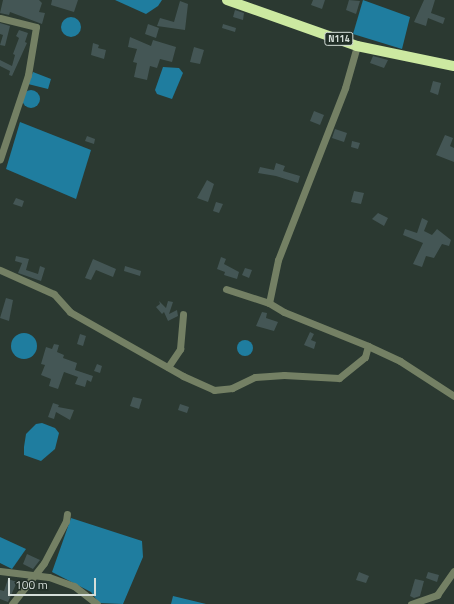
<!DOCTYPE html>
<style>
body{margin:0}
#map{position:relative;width:454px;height:604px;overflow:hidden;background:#2b3931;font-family:"Titillium Web",sans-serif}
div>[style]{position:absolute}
.water>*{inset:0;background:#1f7d9f}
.round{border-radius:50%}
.building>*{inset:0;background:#445655}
.minor>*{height:7px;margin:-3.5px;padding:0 3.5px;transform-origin:3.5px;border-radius:3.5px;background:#748064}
.highway>*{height:10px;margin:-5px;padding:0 5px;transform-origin:5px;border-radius:5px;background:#cce9a1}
span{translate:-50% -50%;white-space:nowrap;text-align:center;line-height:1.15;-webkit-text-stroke:3.5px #212e27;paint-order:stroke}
.shield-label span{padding:1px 3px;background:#212e27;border:1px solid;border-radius:3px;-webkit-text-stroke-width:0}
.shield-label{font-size:9px;color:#d5ded9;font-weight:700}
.scale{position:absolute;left:8px;top:578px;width:88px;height:18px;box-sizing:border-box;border:2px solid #d5ded9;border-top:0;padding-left:5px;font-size:12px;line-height:14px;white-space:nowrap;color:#d5ded9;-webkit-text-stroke:3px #212e27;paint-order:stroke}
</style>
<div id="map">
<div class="water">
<i style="clip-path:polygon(115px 0,162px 0,158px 6px,146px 14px)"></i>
<i style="clip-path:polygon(363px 0,410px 17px,402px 49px,353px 34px)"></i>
<i class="round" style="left:61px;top:17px;width:20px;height:20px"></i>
<i style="clip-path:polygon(163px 67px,179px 68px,183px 73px,172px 99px,157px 94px,155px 90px)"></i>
<i style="clip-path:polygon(33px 72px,51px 79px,48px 89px,28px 84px)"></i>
<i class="round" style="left:22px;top:90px;width:18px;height:18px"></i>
<i style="clip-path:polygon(20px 122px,91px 150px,76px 199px,6px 169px)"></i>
<i class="round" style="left:11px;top:333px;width:26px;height:26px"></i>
<i class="round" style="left:237px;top:340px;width:16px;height:16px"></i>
<i style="clip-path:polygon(42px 423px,55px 428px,59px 433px,55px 449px,41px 461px,24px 455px,24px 447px,26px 434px,36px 424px)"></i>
<i style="clip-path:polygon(71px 518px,142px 541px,143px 557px,123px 604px,99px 603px,91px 592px,52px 572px)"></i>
<i style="clip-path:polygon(0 537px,26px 549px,12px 569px,0 563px)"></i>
<i style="clip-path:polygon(173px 596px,206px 604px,171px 604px)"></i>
</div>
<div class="building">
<i style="clip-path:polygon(3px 0,39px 0,42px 3px,39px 12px,45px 13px,42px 24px,10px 12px,9px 15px,0 13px)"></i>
<i style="clip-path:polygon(52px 0,78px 0,74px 12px,51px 5px)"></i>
<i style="clip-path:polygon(313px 0,325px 0,322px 9px,311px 5px)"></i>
<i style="clip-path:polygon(349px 0,360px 1px,356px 14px,346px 10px)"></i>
<i style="clip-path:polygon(424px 0,435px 0,431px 13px,445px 18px,443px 24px,428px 18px,426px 26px,414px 22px)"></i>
<i style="clip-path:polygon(180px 1px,188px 4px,185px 30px,157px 26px,160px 18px,174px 22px)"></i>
<i style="clip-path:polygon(235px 10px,244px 13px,243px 20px,233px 17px)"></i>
<i style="clip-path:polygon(0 23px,10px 26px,5px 46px,0 45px,3px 35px,0 34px)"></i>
<i style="clip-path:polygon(148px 24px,159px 28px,156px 38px,145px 34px)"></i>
<i style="clip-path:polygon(223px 24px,236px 28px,235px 32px,222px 28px)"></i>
<i style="clip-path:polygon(19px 30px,28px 33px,25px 42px,27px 43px,12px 76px,9px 75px,10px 71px,0 66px,0 60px,12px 66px,15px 55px,13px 54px,19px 38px,16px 36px)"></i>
<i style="clip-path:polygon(130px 37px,151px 46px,153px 40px,176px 47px,172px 62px,160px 59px,157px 68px,150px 66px,147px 80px,134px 77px,137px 63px,133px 62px,137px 49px,128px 47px)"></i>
<i style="clip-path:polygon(93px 43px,99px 45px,98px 48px,106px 50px,104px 59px,91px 55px)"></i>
<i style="clip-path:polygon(194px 47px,204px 50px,200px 64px,190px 62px)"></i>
<i style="clip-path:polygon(373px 56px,388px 60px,384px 68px,370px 63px)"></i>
<i style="clip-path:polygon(433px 81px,441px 83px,438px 95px,430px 92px)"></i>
<i style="clip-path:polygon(314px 111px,324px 115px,320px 125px,310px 121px)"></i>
<i style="clip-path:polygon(335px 129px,347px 133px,344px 142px,332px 138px)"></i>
<i style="clip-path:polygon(445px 135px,453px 138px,450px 146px,454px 148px,454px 162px,436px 155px)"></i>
<i style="clip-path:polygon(87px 136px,95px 139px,94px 144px,85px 141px)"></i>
<i style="clip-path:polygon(352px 141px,360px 143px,358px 149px,351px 147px)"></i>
<i style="clip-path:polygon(276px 163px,285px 166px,283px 171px,300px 176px,298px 183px,276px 176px,258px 173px,260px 167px,274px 170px)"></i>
<i style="clip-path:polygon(207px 180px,214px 184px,208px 202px,197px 198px)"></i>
<i style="clip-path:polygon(354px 191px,364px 193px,361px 204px,351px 202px)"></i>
<i style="clip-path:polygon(16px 198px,24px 201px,22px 207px,13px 204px)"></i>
<i style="clip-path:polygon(216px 202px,223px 204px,219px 213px,213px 211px)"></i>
<i style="clip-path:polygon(378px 213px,388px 218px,384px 226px,372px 219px)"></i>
<i style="clip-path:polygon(422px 218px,428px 221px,424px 231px,432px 235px,437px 229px,451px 240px,449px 246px,442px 244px,434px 258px,426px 256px,422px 267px,413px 264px,423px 243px,403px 235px,405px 229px,417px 233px)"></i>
<i style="clip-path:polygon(16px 256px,29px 259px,26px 270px,38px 274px,40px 266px,45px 268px,41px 281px,18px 273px,22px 263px,15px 261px)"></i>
<i style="clip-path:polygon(221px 257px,226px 259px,224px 264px,239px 272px,237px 279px,224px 275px,225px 272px,217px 269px)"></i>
<i style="clip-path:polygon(93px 259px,116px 269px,113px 277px,96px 270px,91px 280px,85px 278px)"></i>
<i style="clip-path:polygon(125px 266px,141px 271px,140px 276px,124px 271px)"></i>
<i style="clip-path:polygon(245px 268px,252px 270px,249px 278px,242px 275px)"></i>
<i style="clip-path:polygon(6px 298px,13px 300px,9px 321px,0 318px)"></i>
<i style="clip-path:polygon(159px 301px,166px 308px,168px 301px,173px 302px,169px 314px,177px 310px,178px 316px,168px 321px,164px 312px,162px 314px,156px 307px,160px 304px)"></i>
<i style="clip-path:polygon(262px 312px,267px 313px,266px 318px,278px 322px,274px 331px,256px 326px)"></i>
<i style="clip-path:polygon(310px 332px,314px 334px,311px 340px,316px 342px,314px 349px,304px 345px)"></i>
<i style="clip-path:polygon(80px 334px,86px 336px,83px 346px,77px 344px)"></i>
<i style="clip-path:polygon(54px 344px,59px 345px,57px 352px,64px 355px,63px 358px,77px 363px,75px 370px,93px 376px,91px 382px,87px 380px,85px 387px,75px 384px,78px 377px,64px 372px,58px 389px,49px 386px,51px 379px,41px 375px,45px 365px,41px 364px,46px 347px,52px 349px)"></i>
<i style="clip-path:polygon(97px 364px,102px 366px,100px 373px,94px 371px)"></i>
<i style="clip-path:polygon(133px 397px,142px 399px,139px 409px,130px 406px)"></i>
<i style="clip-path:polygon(53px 403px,59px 405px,58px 407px,74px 410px,70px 420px,56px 412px,54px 419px,48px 417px)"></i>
<i style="clip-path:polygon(180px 404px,189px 407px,187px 413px,178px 410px)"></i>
<i style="clip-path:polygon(27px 554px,40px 560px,33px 569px,23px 564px)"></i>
<i style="clip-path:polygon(359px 572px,369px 576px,366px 583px,356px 580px)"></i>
<i style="clip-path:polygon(428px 572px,439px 575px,437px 582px,426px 578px)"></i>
<i style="clip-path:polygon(8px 579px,17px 582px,8px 602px,0 599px,0 590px,4px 591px)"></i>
<i style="clip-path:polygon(415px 579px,424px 581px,420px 596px,414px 598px,410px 596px)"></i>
</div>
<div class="minor">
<i style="left:0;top:18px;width:37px;rotate:14deg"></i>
<i style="left:36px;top:27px;width:49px;rotate:99.5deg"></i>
<i style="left:28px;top:75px;width:89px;rotate:108.4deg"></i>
<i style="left:0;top:270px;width:59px;rotate:24deg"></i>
<i style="left:54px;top:294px;width:24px;rotate:48deg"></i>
<i style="left:70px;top:312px;width:130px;rotate:29.5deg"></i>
<i style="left:183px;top:376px;width:34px;rotate:24deg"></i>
<i style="left:214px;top:390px;width:18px;rotate:-6deg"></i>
<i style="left:232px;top:388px;width:25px;rotate:-26deg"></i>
<i style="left:255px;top:377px;width:29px;rotate:-4deg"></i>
<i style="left:284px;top:375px;width:55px;rotate:3.1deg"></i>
<i style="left:339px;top:378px;width:33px;rotate:-39deg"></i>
<i style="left:365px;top:357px;width:11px;rotate:-75deg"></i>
<i style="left:226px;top:289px;width:45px;rotate:18deg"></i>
<i style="left:269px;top:303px;width:17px;rotate:31deg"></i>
<i style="left:284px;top:312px;width:91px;rotate:22deg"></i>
<i style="left:368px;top:346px;width:35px;rotate:25deg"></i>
<i style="left:400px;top:361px;width:64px;rotate:32.9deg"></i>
<i style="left:269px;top:303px;width:44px;rotate:-78.2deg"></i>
<i style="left:278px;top:260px;width:185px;rotate:-68.7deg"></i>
<i style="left:345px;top:88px;width:44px;rotate:-74.1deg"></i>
<i style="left:168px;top:367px;width:22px;rotate:-56deg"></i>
<i style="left:180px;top:349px;width:35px;rotate:-85deg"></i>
<i style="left:0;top:571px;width:49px;rotate:7deg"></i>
<i style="left:49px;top:577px;width:27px;rotate:20deg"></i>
<i style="left:74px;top:586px;width:29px;rotate:38deg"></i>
<i style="left:12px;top:604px;width:52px;rotate:-52deg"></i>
<i style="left:44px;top:563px;width:47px;rotate:-62.4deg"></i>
<i style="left:66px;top:521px;width:7px;rotate:-82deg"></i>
<i style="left:411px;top:604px;width:28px;rotate:-19deg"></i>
<i style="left:437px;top:595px;width:29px;rotate:-55deg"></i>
</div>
<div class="highway">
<i style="left:227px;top:0;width:138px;rotate:19.5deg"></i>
<i style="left:357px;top:46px;width:99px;rotate:11.7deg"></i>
</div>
<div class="shield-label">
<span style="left:339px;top:39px">N114</span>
</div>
<div class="scale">100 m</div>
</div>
